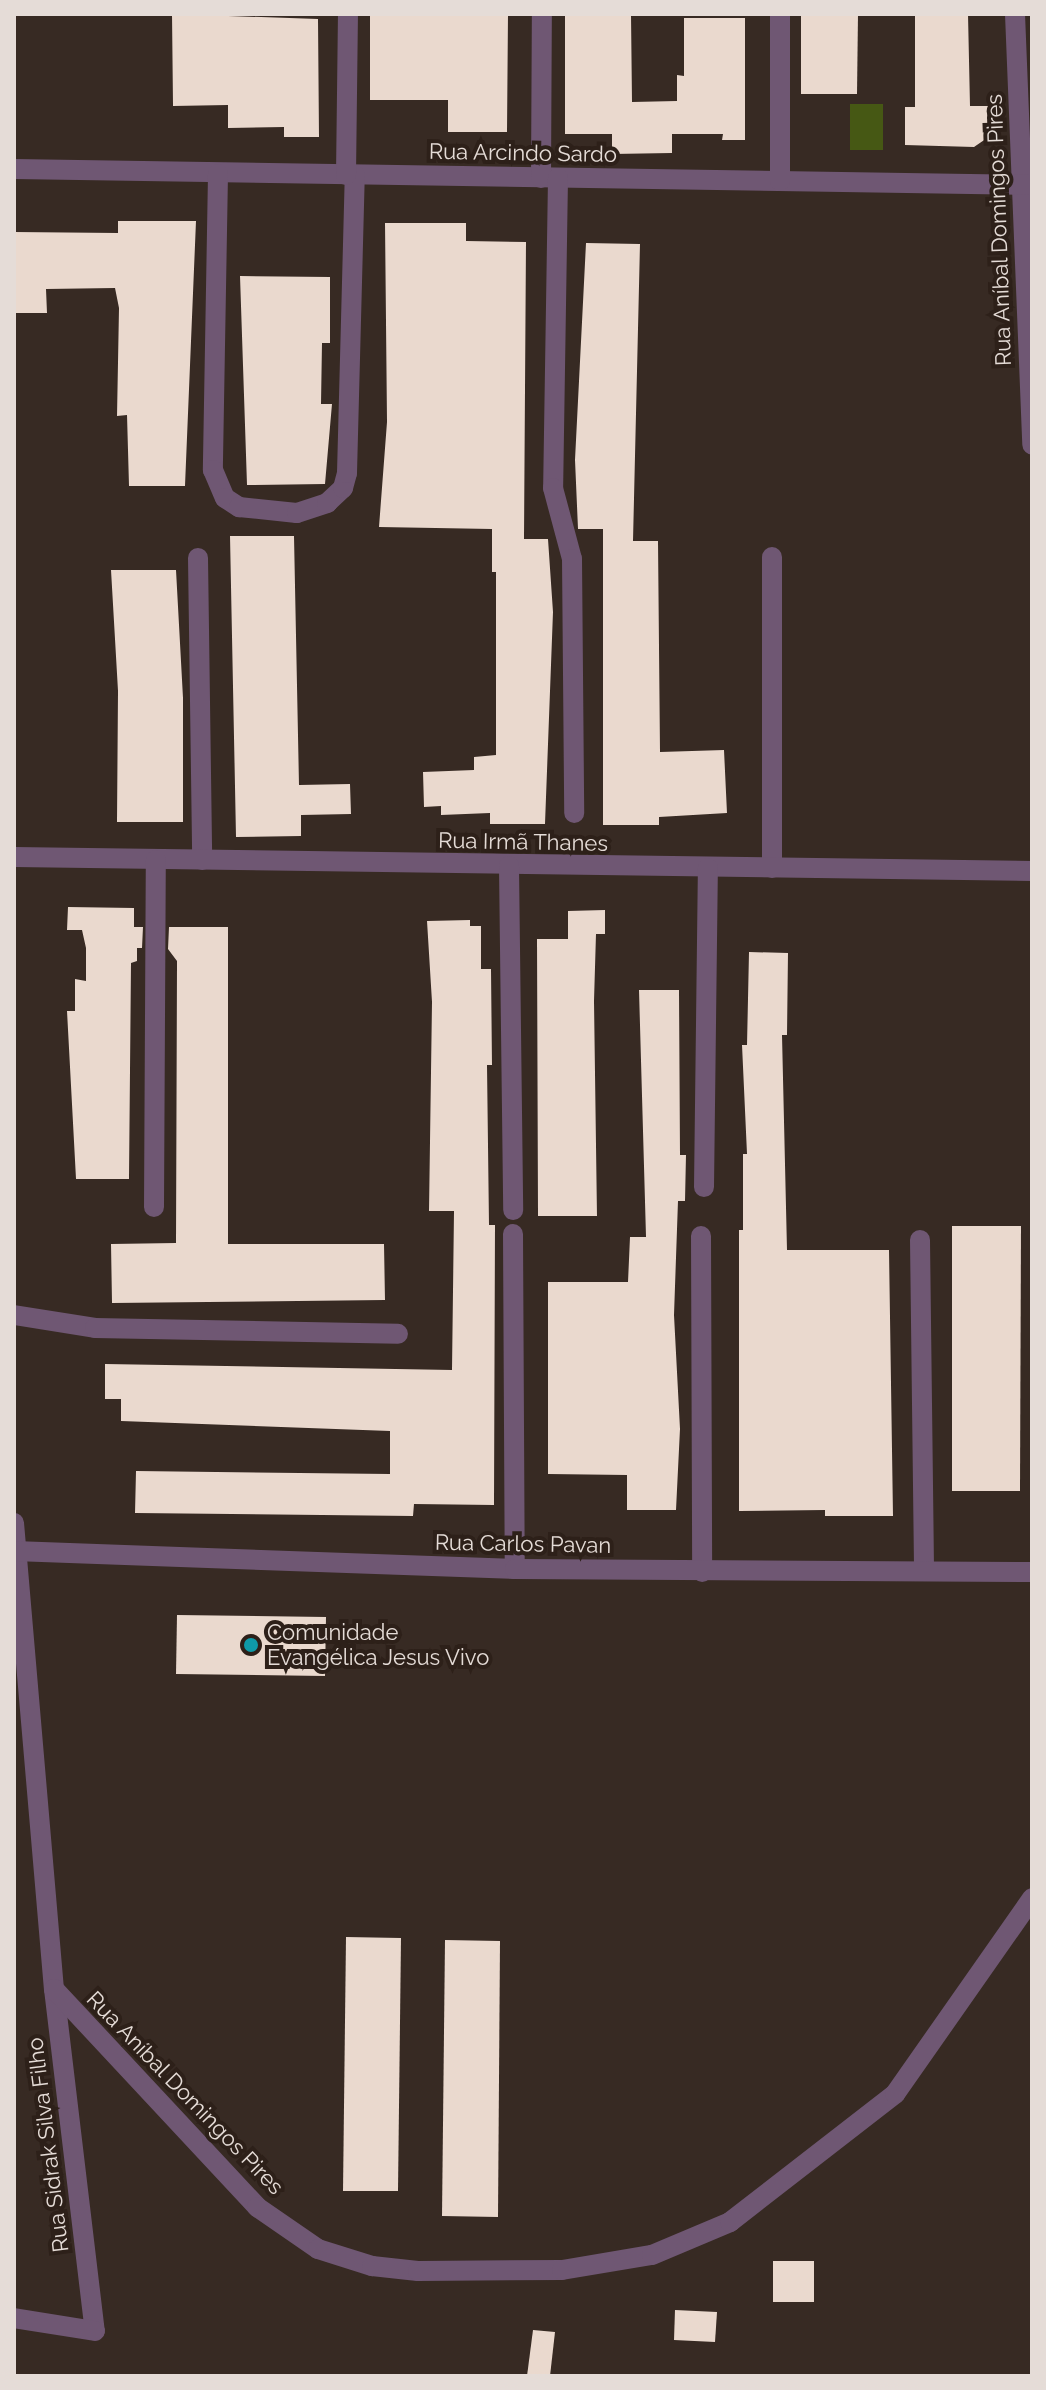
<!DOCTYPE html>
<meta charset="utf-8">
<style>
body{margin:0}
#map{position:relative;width:1046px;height:2390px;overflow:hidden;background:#372a23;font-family:Raleway,sans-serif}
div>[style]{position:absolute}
.green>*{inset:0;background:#465814}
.building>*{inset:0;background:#ead9ce}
.minor>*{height:20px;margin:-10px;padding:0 10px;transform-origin:10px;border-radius:10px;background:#6f5773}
.dots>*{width:22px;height:22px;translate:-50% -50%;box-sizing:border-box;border:4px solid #2d2019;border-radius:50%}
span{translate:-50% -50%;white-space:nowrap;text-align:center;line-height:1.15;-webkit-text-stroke:8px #2d2019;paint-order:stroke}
.street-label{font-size:22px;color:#e5dcd7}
.poi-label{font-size:22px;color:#e5dcd7}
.left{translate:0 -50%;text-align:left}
.frame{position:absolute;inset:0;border:16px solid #e5dcd7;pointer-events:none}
</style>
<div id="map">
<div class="green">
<i style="clip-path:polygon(850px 104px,883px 104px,883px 150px,850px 150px)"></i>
</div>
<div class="building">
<i style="clip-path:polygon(172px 14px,318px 19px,319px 137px,284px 137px,284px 127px,228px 128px,228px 105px,173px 106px)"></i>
<i style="clip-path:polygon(370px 14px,508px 14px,507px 132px,448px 132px,448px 100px,370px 100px)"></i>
<i style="clip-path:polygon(565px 14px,631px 14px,632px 102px,677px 101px,677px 75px,684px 76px,684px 18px,745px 18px,745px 140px,722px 140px,723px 134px,672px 134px,672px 153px,612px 154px,612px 134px,565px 134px)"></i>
<i style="clip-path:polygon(801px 14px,858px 14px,857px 94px,801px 94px)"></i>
<i style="clip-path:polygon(915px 14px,968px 14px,970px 106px,992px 106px,993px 134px,974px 147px,905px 145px,905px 107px,915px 107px)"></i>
<i style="clip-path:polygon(118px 221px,196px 221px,185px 486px,129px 486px,127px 415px,117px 416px,119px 308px,115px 288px,46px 289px,47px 313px,14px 313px,14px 232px,118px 233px)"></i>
<i style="clip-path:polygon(385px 223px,466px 223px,466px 241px,526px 242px,524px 539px,548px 539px,553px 612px,545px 824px,490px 824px,490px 813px,441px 815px,441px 806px,424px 807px,423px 772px,474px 770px,474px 757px,496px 755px,496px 572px,492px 572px,492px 529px,379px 527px,387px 422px)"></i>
<i style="clip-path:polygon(586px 243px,640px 244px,633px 541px,658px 541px,660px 752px,724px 750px,727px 813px,659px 817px,659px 825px,603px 825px,603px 529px,578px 529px,575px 460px)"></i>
<i style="clip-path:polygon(240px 276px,330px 277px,330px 343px,322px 343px,321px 404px,332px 404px,325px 484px,247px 485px)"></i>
<i style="clip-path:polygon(230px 536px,294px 536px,299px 785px,350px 784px,351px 814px,301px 815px,301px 836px,236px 837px)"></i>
<i style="clip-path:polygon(111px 570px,176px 570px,183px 698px,183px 822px,117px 822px,118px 691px)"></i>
<i style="clip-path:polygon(68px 907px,134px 908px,134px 927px,143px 927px,142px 948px,137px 948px,137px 961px,131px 963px,129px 1179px,76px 1179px,67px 1011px,75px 1011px,75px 979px,86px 981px,86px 948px,82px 930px,67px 930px)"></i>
<i style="clip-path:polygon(605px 910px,605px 934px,596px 934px,594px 1001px,597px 1216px,538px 1216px,537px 939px,568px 939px,568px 911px)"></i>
<i style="clip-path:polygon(470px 920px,470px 926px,481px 926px,481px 969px,491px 969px,492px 1065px,487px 1065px,489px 1225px,495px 1225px,494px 1505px,414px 1504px,413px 1516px,135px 1513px,136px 1471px,390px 1474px,390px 1431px,121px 1421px,121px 1399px,105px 1399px,105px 1364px,452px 1370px,454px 1211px,429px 1211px,432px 1002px,427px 921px)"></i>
<i style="clip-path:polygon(169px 927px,228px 927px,228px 1244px,384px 1244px,385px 1300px,112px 1303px,111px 1244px,176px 1243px,177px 961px,168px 949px)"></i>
<i style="clip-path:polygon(749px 952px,788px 953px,787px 1035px,782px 1035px,787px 1250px,889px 1250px,893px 1516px,825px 1516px,825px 1510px,739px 1511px,739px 1230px,743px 1230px,743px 1154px,747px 1154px,742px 1045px,747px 1045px)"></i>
<i style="clip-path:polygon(639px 990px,679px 990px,680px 1155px,686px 1155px,685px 1201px,678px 1201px,674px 1315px,680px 1429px,676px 1510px,627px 1510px,627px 1475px,548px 1474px,548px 1282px,628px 1282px,630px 1237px,646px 1237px)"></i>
<i style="clip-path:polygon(952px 1226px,1021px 1226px,1020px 1491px,952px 1491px)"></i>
<i style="clip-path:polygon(177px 1615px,326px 1617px,325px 1676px,176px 1674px)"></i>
<i style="clip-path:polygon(346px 1937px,401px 1938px,398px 2191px,343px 2191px)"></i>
<i style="clip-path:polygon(445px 1940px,500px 1941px,498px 2217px,442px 2216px)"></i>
<i style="clip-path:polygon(773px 2261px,814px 2261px,814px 2302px,773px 2302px)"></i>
<i style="clip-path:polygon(675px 2310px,717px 2312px,715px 2342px,674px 2340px)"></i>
<i style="clip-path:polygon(533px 2330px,555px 2332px,550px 2376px,527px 2376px)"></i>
</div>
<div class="minor">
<i style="left:1015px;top:14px;width:431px;rotate:87.7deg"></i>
<i style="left:14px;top:169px;width:1018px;rotate:0.9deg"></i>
<i style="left:218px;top:174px;width:296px;rotate:91deg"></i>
<i style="left:213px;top:470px;width:30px;rotate:67deg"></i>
<i style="left:225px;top:498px;width:17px;rotate:33deg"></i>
<i style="left:239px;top:507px;width:58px;rotate:5.9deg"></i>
<i style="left:297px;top:513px;width:32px;rotate:-18deg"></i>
<i style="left:327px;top:503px;width:22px;rotate:-43deg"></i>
<i style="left:343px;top:488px;width:16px;rotate:-75deg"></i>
<i style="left:347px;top:473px;width:298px;rotate:-88.5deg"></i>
<i style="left:346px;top:175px;width:161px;rotate:-89.3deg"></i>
<i style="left:541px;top:178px;width:164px;rotate:-89.7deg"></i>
<i style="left:558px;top:178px;width:310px;rotate:90.9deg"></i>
<i style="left:553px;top:488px;width:73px;rotate:75deg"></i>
<i style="left:572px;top:559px;width:254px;rotate:89.5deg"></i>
<i style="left:780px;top:181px;width:167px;rotate:-90deg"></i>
<i style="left:772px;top:557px;width:311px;rotate:90deg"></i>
<i style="left:198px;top:558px;width:302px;rotate:89.2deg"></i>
<i style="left:14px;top:857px;width:1018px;rotate:0.79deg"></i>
<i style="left:509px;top:866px;width:344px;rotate:89.3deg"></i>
<i style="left:704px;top:1187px;width:319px;rotate:-89.3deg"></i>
<i style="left:154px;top:1207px;width:347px;rotate:-89.7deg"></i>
<i style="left:513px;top:1234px;width:335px;rotate:89.7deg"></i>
<i style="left:701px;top:1236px;width:336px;rotate:89.8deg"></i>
<i style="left:920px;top:1240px;width:330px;rotate:89.3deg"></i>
<i style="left:14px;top:1315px;width:82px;rotate:9.1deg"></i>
<i style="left:95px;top:1328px;width:303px;rotate:1.1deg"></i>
<i style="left:14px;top:1523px;width:468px;rotate:85.1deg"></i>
<i style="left:54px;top:1989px;width:344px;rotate:83.2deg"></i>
<i style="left:95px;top:2331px;width:82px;rotate:-170.9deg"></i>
<i style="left:14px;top:1551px;width:501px;rotate:2.06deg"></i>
<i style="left:515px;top:1569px;width:517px;rotate:0.33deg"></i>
<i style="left:54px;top:1989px;width:298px;rotate:47deg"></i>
<i style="left:257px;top:2207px;width:74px;rotate:34.5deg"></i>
<i style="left:318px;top:2249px;width:57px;rotate:17.5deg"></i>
<i style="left:372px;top:2266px;width:46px;rotate:6.2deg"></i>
<i style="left:418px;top:2271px;width:144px;rotate:-0.4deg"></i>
<i style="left:562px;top:2270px;width:91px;rotate:-9.5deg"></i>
<i style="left:652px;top:2255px;width:85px;rotate:-22.9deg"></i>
<i style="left:730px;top:2222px;width:209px;rotate:-37.8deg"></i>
<i style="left:895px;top:2094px;width:239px;rotate:-55deg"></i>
</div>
<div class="dots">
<i style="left:251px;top:1645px;background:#0f9aa8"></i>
</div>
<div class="street-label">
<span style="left:523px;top:153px;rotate:1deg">Rua Arcindo Sardo</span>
<span style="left:999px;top:230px;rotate:-92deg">Rua Aníbal Domingos Pires</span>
<span style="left:523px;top:842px;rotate:1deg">Rua Irmã Thanes</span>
<span style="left:523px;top:1544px;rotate:1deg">Rua Carlos Pavan</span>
<span style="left:185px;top:2093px;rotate:46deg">Rua Aníbal Domingos Pires</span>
<span style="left:48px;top:2145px;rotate:-97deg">Rua Sidrak Silva Filho</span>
</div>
<div class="poi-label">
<span class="left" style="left:267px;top:1645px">Comunidade<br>Evangélica Jesus Vivo</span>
</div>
<div class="frame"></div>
</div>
